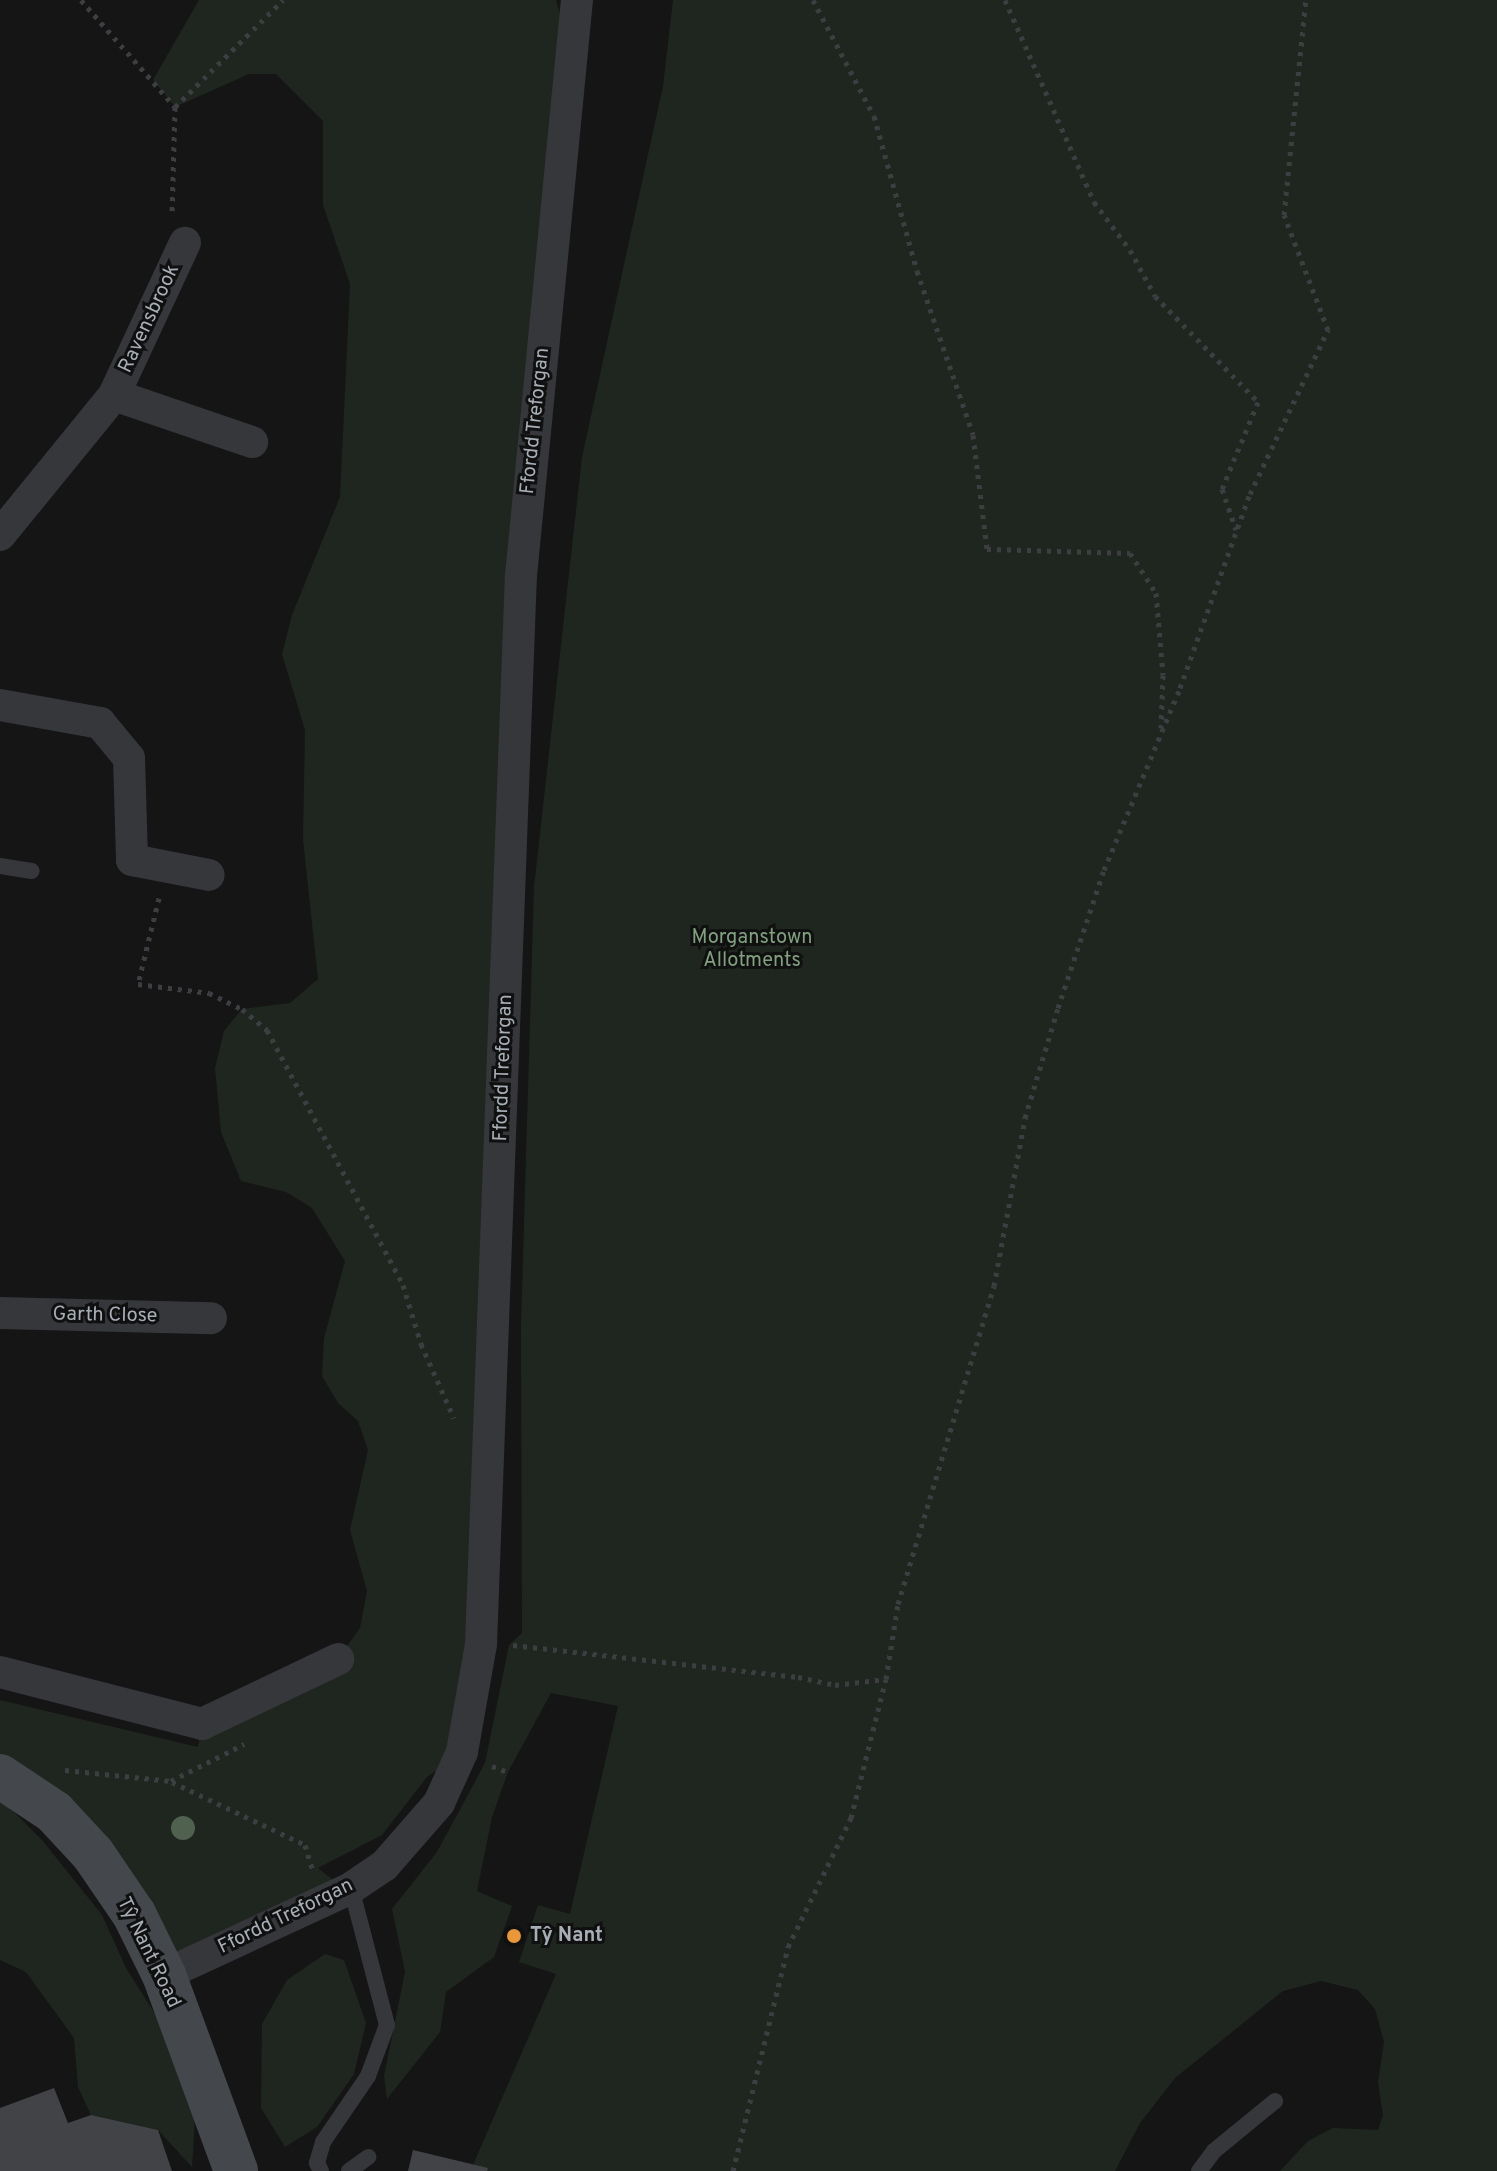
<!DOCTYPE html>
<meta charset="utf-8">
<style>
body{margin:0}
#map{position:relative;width:1497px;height:2171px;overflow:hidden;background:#151516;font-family:Overpass,sans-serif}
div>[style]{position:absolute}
.green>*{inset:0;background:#1f261f}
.building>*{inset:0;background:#414346}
.path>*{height:5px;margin-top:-2.5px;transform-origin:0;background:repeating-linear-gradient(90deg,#3c3e42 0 4px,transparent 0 10px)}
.lane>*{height:16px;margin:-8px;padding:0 8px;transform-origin:8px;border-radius:8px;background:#36373b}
.street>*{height:32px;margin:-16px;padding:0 16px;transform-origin:16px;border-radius:16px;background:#36373b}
.secondary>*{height:44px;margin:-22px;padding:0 22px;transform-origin:22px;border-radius:22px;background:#44474b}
.trees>*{width:24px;height:24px;margin:-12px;border-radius:50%;background:#506150}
.dots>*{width:22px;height:22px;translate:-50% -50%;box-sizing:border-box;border:4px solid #101011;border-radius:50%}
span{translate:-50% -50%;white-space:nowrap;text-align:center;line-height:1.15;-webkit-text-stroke:6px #101011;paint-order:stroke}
.street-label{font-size:20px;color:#a7aeb6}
.park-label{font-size:20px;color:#81a07f}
.poi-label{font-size:20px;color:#a7aeb6;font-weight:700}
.left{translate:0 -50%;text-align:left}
</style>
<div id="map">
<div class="green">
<i style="clip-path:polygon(199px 0,556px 0,574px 64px,517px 680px,462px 1752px,427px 1777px,382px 1835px,318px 1868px,346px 1890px,164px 1975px,0 1776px,0 1700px,198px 1747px,202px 1724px,338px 1659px,360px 1628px,367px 1591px,350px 1530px,368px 1450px,358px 1421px,338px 1403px,322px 1376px,324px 1338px,345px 1261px,312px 1208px,286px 1192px,241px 1181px,221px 1132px,215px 1068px,224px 1031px,242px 1009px,290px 1003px,318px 979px,303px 840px,305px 730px,282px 654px,292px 615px,340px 497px,350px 284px,323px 205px,323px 121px,276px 74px,249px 74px,175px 107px,153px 80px)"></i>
<i style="clip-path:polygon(673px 0,1497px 0,1497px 2171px,1280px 2171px,1308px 2141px,1333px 2128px,1378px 2130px,1383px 2115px,1378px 2082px,1384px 2042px,1375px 2009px,1358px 1990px,1321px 1981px,1283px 1991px,1175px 2078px,1140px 2123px,1115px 2171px,487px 2171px,473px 2165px,556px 1974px,519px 1962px,538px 1905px,570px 1914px,618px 1706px,551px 1693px,508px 1772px,492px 1817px,477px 1891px,512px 1906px,494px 1957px,446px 1992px,440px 2032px,387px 2099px,384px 2076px,405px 1972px,392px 1909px,437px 1852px,485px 1763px,509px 1645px,522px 1633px,521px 1326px,534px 887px,582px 457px,663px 86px)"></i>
<i style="clip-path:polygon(0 1798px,42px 1840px,102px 1915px,126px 1968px,183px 2058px,196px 2102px,192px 2167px,158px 2130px,91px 2115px,78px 2087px,74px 2038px,26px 1972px,0 1960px)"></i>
<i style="clip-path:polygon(325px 1954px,344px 1960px,366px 2023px,354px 2074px,317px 2127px,285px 2147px,261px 2108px,262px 2024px,287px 1980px)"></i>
</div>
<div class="building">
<i style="clip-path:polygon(54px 2088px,68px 2123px,91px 2115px,158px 2130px,172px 2171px,0 2171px,0 2108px)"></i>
<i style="clip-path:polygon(413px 2150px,488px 2168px,487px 2171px,408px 2171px)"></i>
</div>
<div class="path">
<i style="left:81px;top:0;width:142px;rotate:48.7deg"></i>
<i style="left:175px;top:107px;width:108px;rotate:91.6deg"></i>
<i style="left:813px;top:0;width:131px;rotate:62.3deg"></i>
<i style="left:874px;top:116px;width:161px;rotate:74.5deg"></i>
<i style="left:917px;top:271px;width:173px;rotate:71.1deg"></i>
<i style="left:973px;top:435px;width:115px;rotate:83deg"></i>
<i style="left:987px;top:549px;width:143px;rotate:1.6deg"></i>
<i style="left:1130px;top:553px;width:48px;rotate:57deg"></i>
<i style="left:1156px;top:593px;width:82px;rotate:85.1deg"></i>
<i style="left:1163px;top:675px;width:53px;rotate:92.2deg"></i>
<i style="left:1005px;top:0;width:221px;rotate:66.2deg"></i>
<i style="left:1094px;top:202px;width:60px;rotate:53.1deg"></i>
<i style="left:1130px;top:250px;width:52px;rotate:61.5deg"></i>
<i style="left:1155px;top:296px;width:148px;rotate:45.8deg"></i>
<i style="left:1258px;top:402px;width:94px;rotate:112.5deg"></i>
<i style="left:1222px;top:489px;width:43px;rotate:71.1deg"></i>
<i style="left:175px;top:107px;width:152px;rotate:-44.7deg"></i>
<i style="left:159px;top:898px;width:89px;rotate:103.7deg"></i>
<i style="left:138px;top:984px;width:72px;rotate:7.2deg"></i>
<i style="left:209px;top:993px;width:37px;rotate:26deg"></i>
<i style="left:242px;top:1009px;width:33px;rotate:40deg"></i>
<i style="left:267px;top:1030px;width:289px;rotate:61.9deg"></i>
<i style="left:403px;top:1285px;width:62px;rotate:73deg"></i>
<i style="left:421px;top:1344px;width:81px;rotate:66deg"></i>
<i style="left:513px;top:1645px;width:287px;rotate:6.4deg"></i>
<i style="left:798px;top:1677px;width:38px;rotate:12deg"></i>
<i style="left:835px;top:1685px;width:51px;rotate:-6.7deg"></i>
<i style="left:886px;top:1679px;width:76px;rotate:-80.9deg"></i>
<i style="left:898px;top:1604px;width:332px;rotate:-73.2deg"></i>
<i style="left:994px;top:1286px;width:171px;rotate:-79.5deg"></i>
<i style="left:1025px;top:1118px;width:115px;rotate:-73.3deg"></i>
<i style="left:1058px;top:1008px;width:145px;rotate:-71.6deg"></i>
<i style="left:1104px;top:870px;width:197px;rotate:-67.3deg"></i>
<i style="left:1180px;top:688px;width:206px;rotate:-70.2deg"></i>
<i style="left:1250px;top:494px;width:182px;rotate:-64.6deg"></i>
<i style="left:1328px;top:330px;width:123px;rotate:-110.9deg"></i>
<i style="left:1284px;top:215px;width:216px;rotate:-84.2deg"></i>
<i style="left:492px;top:1766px;width:17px;rotate:21deg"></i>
<i style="left:65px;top:1770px;width:107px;rotate:5.9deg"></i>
<i style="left:171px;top:1781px;width:82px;rotate:-26.9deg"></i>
<i style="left:172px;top:1782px;width:147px;rotate:25.3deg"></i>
<i style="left:305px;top:1845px;width:27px;rotate:73deg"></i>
<i style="left:733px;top:2171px;width:231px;rotate:-76.2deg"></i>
<i style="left:788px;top:1947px;width:144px;rotate:-64deg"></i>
<i style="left:851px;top:1818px;width:143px;rotate:-75.9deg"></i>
</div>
<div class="lane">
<i style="left:0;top:866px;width:32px;rotate:9deg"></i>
<i style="left:321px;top:2171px;width:9px;rotate:-117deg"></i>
<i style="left:317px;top:2163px;width:22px;rotate:-74deg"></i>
<i style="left:323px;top:2142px;width:80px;rotate:-55.7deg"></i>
<i style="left:368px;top:2076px;width:54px;rotate:-69.6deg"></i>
<i style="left:387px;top:2025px;width:142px;rotate:-104.7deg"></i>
<i style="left:349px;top:2171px;width:24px;rotate:-36deg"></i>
<i style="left:1199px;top:2171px;width:25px;rotate:-53deg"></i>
<i style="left:1214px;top:2151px;width:79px;rotate:-39.3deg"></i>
</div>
<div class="street">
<i style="left:114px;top:395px;width:168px;rotate:-65deg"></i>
<i style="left:0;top:535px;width:181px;rotate:-50.8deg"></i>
<i style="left:114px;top:395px;width:146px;rotate:18.8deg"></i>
<i style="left:0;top:705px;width:102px;rotate:10.2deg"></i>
<i style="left:100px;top:723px;width:45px;rotate:50.4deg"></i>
<i style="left:129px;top:758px;width:102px;rotate:88.3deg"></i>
<i style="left:132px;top:860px;width:78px;rotate:11deg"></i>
<i style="left:0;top:1313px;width:211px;rotate:1.4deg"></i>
<i style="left:0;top:1672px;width:209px;rotate:14.4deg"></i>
<i style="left:202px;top:1724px;width:151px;rotate:-25.5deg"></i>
<i style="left:164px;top:1975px;width:206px;rotate:-24.9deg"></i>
<i style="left:351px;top:1888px;width:40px;rotate:-34deg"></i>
<i style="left:384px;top:1866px;width:84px;rotate:-48.9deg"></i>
<i style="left:439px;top:1803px;width:56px;rotate:-65.7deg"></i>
<i style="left:462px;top:1752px;width:110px;rotate:-80deg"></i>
<i style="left:481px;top:1644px;width:1069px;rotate:-87.86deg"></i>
<i style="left:521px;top:576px;width:579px;rotate:-84.45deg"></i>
</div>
<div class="secondary">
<i style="left:0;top:1776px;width:65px;rotate:33.7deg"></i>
<i style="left:54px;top:1812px;width:57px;rotate:47.1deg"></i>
<i style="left:93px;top:1854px;width:73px;rotate:55.7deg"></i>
<i style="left:134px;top:1914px;width:68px;rotate:63.8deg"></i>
<i style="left:164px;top:1975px;width:209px;rotate:69.8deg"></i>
</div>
<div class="trees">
<i style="left:183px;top:1828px"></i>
</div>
<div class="dots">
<i style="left:514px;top:1936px;background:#e8983b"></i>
</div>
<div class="street-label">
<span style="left:150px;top:319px;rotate:-65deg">Ravensbrook</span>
<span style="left:536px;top:421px;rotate:-84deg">Ffordd Treforgan</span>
<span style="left:504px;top:1068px;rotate:-88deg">Ffordd Treforgan</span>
<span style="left:105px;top:1316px;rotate:1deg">Garth Close</span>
<span style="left:286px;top:1917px;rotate:-26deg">Ffordd Treforgan</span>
<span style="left:148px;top:1953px;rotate:64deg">Tŷ Nant Road</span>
</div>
<div class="park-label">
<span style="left:752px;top:950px">Morganstown<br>Allotments</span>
</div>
<div class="poi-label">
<span class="left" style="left:530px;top:1936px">Tŷ Nant</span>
</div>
</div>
